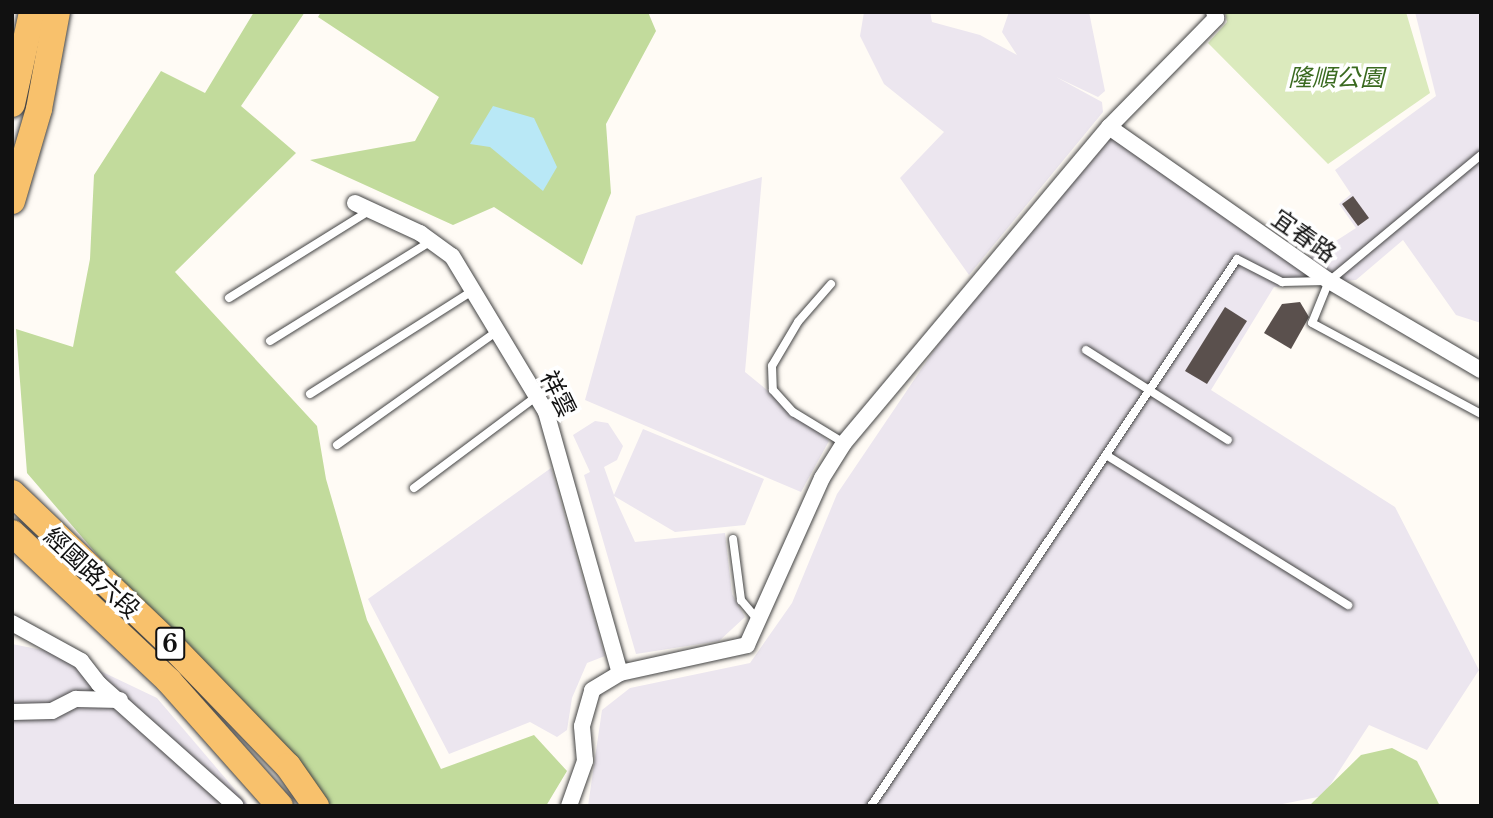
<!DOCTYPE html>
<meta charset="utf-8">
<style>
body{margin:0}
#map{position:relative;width:1493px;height:818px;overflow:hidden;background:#fffbf5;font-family:"Libre Baskerville","Noto Sans TC",serif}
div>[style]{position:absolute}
.industrial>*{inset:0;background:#ece6ef}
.green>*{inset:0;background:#dbeabd}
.forest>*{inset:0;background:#c2db9c}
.water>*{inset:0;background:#b9e8f6}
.building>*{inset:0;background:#5a504d}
.roads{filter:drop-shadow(0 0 2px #444) drop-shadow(0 0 2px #444)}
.lane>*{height:8px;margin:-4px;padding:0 4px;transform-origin:4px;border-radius:4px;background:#fff}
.street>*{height:16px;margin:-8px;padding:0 8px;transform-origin:8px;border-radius:8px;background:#fff}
.primary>*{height:26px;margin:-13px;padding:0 13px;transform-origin:13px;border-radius:13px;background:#f8c16c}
span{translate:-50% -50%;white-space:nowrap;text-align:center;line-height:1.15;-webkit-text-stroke:7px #fff;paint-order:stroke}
.shield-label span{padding:2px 5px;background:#fff;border:2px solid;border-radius:5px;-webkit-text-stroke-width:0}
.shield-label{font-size:23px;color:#111;font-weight:700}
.park-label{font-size:24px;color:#3a6a20;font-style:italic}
.street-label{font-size:24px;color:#111}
.frame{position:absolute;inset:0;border:14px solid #111;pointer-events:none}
</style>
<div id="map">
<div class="industrial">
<i style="clip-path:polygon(864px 12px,930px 12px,932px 22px,980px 35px,1017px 55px,1002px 32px,1009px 12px,1089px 12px,1105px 91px,1098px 97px,1056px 77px,1102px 102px,1103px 112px,969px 275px,900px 178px,944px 132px,884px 84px,860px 36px)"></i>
<i style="clip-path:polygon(1415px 12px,1481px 12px,1481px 323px,1456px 315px,1403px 240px,1356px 280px,1274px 287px,1211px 390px,1395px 507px,1479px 670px,1427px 750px,1369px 725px,1323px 796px,1272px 806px,588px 806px,602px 710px,630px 688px,750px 663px,792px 603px,837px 494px,966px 303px,1111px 138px,1297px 266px,1356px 228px,1339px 204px,1351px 194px,1335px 170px,1436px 96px)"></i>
<i style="clip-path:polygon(762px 177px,745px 372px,829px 441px,801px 492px,585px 400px,636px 216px)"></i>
<i style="clip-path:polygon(595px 421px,608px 423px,623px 446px,617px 460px,604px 467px,614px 495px,643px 429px,764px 479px,745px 525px,675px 532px,614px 496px,635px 542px,725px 533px,732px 594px,745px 617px,719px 641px,636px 654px,584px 475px,590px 472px,573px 435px)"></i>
<i style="clip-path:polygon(551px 468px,605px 656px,587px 663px,572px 698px,567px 730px,557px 737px,530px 722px,449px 754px,368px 599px)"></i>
<i style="clip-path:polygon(12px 644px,67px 655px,157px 698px,249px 806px,12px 806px)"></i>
</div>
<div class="green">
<i style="clip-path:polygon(1225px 12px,1406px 12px,1430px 93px,1328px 164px,1208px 43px,1227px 22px)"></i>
</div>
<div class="forest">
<i style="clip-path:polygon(254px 12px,305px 12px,241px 106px,296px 153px,175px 272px,317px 426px,326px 479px,367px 620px,441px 769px,534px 735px,567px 771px,546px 806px,313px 806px,27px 473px,16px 329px,73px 347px,90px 259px,94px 175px,161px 71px,205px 93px)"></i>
<i style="clip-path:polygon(321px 12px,648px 12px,656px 31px,606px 124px,611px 193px,582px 265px,494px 207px,453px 225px,310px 160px,415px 141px,439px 97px,318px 17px)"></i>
<i style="clip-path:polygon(1392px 748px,1417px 761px,1440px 806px,1309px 806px,1361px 755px)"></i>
</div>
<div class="water">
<i style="clip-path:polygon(493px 106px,534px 118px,557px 167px,543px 191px,490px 147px,470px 144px)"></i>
</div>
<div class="building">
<i style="clip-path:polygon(1353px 196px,1369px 218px,1358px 226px,1342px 204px)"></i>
<i style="clip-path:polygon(1300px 302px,1309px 317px,1291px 349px,1264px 333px,1282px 304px)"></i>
<i style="clip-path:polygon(1225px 307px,1247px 321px,1207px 384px,1185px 371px)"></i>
</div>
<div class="roads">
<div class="lane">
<i style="left:1481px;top:155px;width:197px;rotate:140.3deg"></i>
<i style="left:1329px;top:281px;width:45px;rotate:112deg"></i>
<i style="left:1312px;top:323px;width:192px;rotate:28.3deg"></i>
<i style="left:831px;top:284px;width:50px;rotate:131deg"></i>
<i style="left:798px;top:322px;width:51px;rotate:120.6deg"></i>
<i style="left:772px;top:366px;width:24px;rotate:88deg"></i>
<i style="left:773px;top:390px;width:30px;rotate:48deg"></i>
<i style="left:793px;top:412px;width:60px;rotate:31.3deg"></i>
<i style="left:229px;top:298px;width:165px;rotate:-31.9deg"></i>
<i style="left:270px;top:341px;width:190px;rotate:-31.8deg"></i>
<i style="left:1086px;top:350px;width:168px;rotate:32.4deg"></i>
<i style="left:310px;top:394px;width:191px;rotate:-32.4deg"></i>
<i style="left:337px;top:445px;width:195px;rotate:-35.4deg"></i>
<i style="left:1106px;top:455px;width:285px;rotate:31.8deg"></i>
<i style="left:414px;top:488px;width:154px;rotate:-36.8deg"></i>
<i style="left:733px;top:539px;width:62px;rotate:82.5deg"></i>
<i style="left:741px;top:600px;width:26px;rotate:50deg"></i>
<i style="left:871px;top:806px;width:658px;rotate:-56.21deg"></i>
<i style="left:1237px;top:259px;width:51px;rotate:27.1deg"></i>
<i style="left:1282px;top:282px;width:44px;rotate:-1.3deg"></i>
</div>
<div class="street">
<i style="left:1109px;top:127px;width:269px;rotate:35deg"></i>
<i style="left:1329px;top:281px;width:176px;rotate:30.4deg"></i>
<i style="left:355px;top:203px;width:72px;rotate:24.8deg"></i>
<i style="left:420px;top:233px;width:39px;rotate:36deg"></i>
<i style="left:452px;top:256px;width:182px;rotate:58.9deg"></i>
<i style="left:546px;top:412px;width:271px;rotate:74.2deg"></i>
<i style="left:12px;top:623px;width:79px;rotate:28.8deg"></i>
<i style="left:81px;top:661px;width:29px;rotate:52deg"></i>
<i style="left:99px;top:684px;width:183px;rotate:41.7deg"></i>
<i style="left:12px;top:712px;width:40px;rotate:-1.4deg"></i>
<i style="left:52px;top:711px;width:27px;rotate:-27deg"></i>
<i style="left:76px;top:699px;width:44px;rotate:1.3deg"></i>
<i style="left:569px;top:806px;width:48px;rotate:-70.4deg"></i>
<i style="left:585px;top:761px;width:35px;rotate:-95deg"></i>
<i style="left:582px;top:726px;width:37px;rotate:-74deg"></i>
<i style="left:592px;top:690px;width:33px;rotate:-31deg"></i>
<i style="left:620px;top:673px;width:130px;rotate:-12.4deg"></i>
<i style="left:747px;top:645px;width:183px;rotate:-65.8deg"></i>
<i style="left:822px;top:478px;width:41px;rotate:-57.8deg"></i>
<i style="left:844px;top:443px;width:412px;rotate:-50deg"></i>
<i style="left:1109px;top:127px;width:153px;rotate:-45.5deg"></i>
<i style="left:1216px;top:18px;width:6px;rotate:-108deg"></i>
</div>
<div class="primary">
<i style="left:12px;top:104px;width:94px;rotate:-77.7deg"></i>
<i style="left:12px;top:201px;width:96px;rotate:-73.6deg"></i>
<i style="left:39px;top:109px;width:99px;rotate:-79.5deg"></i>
<i style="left:12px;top:493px;width:219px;rotate:43.7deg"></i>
<i style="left:170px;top:644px;width:170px;rotate:46deg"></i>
<i style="left:288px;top:766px;width:49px;rotate:55deg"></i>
<i style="left:12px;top:533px;width:216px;rotate:43.3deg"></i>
<i style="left:169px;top:681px;width:167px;rotate:48.4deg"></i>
</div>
</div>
<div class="shield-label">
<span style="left:170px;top:644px">6</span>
</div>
<div class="park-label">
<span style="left:1336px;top:78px">隆順公園</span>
</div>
<div class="street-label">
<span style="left:1304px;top:236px;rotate:35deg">宜春路</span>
<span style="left:558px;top:394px;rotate:64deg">祥雲</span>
<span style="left:92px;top:573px;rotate:43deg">經國路六段</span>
</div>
<div class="frame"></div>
</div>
